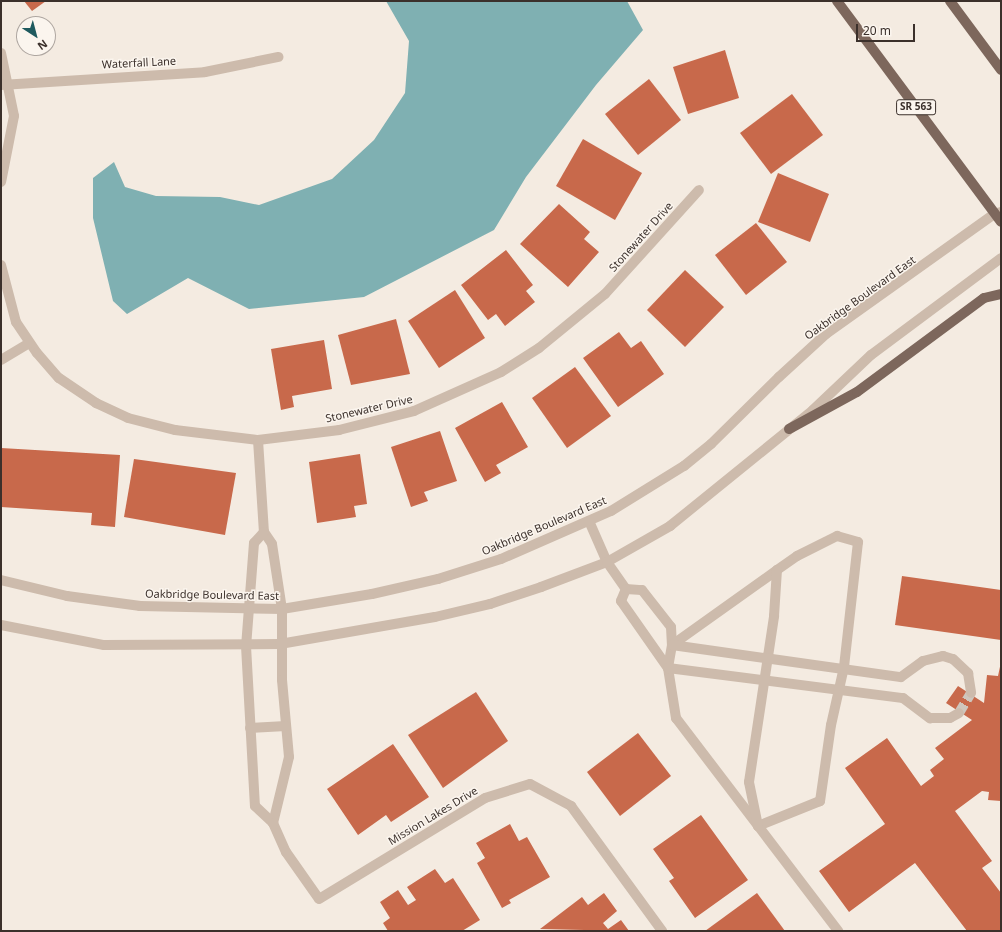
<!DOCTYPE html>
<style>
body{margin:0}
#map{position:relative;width:1002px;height:932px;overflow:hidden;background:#f4ebe1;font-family:"Noto Sans",sans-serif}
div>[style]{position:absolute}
.water>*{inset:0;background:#7fb0b2}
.building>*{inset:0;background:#c8694b}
.minor-tunnel>*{height:10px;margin-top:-5px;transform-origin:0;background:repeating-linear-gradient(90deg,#cfc6bd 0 10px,transparent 0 15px)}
.minor>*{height:10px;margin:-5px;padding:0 5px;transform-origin:5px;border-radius:5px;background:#cdbbac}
.major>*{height:10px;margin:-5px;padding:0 5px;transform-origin:5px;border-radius:5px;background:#7d675c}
span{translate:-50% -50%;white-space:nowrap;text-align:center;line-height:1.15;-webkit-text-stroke:3px #fbf5ee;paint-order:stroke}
.shield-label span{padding:1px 3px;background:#fbf5ee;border:1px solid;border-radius:3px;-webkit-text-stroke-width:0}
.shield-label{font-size:10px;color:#3b302b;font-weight:700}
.street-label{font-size:11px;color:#3b302b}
.frame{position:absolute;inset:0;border:2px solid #3b302b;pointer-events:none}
.north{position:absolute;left:16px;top:16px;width:40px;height:40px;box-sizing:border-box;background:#fbf5ee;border:1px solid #aea6a0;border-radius:50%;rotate:144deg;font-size:11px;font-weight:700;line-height:16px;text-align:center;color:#3b302b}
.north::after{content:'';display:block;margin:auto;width:14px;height:18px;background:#1f5a5e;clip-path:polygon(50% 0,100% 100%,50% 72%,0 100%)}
.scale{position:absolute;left:856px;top:24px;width:59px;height:18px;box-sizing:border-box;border:2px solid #3b302b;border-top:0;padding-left:5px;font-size:12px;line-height:14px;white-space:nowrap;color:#3b302b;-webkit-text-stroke:3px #fbf5ee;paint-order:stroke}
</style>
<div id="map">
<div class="water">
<i style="clip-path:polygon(386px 1px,627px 1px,643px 30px,596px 85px,526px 177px,494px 230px,364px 297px,249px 309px,188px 278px,127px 314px,113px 301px,93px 218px,93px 178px,114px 162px,125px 187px,156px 196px,220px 197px,259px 205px,332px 179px,374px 140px,405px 93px,409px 41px)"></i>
</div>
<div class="building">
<i style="clip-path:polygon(24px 1px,46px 1px,32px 11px)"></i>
<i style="clip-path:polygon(725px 50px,739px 98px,688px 114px,673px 67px)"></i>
<i style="clip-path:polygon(649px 79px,681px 120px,638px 155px,605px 114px)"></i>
<i style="clip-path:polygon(792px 94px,823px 135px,771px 174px,740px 133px)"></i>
<i style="clip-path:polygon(583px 139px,642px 173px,615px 220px,556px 186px)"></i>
<i style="clip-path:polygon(778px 173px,829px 194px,810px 242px,758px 222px)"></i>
<i style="clip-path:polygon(559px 204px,590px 232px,584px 239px,599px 252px,568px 287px,520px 244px)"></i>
<i style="clip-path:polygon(756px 223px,787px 262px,746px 295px,715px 255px)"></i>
<i style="clip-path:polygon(506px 250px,533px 285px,526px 291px,535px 302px,505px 326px,496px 314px,488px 320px,461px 285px)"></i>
<i style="clip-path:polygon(685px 270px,724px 307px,685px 347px,647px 310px)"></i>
<i style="clip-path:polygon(455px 290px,485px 338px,439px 368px,408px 321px)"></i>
<i style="clip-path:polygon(396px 319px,410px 374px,351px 385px,338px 335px)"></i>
<i style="clip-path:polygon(619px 332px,631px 348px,641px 341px,664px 374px,618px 407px,583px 358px)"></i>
<i style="clip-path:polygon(324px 340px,332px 389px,292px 396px,294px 407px,281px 410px,271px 349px)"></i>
<i style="clip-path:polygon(575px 367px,611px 416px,567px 448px,532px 398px)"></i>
<i style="clip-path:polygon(502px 402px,528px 447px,496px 465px,501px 473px,485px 482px,455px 428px)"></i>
<i style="clip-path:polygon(440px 431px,457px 481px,424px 492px,428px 501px,411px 507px,391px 447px)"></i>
<i style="clip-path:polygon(1px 448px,120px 455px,115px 527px,91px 525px,92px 513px,1px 507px)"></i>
<i style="clip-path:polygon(360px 454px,367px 504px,354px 506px,356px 517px,317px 523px,309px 462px)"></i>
<i style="clip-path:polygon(134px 459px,236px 473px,225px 535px,124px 517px)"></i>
<i style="clip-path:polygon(902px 576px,1001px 590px,1001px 640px,895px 625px)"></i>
<i style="clip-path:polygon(1001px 662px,1001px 801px,988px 800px,989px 792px,982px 791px,955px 811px,992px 861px,982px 868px,1001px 893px,1001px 931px,967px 931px,915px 863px,849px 912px,819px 871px,885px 824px,845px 768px,887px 738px,921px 786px,934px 776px,930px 770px,944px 759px,935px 748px,972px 720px,946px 703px,958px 686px,984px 703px,987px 675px,998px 676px)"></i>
<i style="clip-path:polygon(476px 692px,508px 741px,443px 788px,408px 735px)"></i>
<i style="clip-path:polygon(638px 733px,671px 776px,620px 816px,587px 772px)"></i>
<i style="clip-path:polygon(393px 744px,429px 797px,391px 822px,386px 815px,358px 835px,327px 789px)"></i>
<i style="clip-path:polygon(701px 815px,748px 880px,695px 918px,669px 881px,674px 878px,653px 849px)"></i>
<i style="clip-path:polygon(510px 824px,519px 841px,527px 837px,550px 877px,509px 900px,511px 903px,502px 908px,477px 863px,485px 858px,476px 843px)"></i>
<i style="clip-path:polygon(435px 869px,445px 883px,453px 878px,480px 920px,462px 931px,388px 931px,383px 923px,390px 918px,380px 902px,398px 890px,408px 905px,416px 900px,407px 887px)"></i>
<i style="clip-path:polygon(604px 893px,617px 911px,603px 923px,608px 929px,621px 920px,629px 931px,540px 929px,582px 897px,588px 905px)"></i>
<i style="clip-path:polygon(757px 893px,785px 931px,705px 931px)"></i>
</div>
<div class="minor-tunnel">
<i style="left:959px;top:713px;width:23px;rotate:-59deg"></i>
</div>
<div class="minor">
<i style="left:1px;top:53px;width:64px;rotate:78.3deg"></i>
<i style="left:14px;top:116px;width:67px;rotate:101.1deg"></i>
<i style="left:1px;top:85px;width:204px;rotate:-3.6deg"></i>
<i style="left:205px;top:72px;width:75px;rotate:-11.6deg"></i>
<i style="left:1px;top:265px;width:59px;rotate:75.3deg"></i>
<i style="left:16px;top:322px;width:37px;rotate:56deg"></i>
<i style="left:37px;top:353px;width:33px;rotate:49deg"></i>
<i style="left:59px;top:378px;width:45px;rotate:34deg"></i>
<i style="left:96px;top:403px;width:35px;rotate:25deg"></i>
<i style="left:128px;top:418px;width:49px;rotate:14.3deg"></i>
<i style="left:175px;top:430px;width:84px;rotate:6.9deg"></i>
<i style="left:258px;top:440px;width:82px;rotate:-7deg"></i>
<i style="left:339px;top:430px;width:77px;rotate:-14.2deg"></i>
<i style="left:414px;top:411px;width:95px;rotate:-24.1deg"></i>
<i style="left:501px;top:372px;width:45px;rotate:-32.3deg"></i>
<i style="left:539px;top:348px;width:85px;rotate:-39.3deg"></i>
<i style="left:605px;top:294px;width:140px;rotate:-47.9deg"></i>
<i style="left:1px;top:360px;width:33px;rotate:-31deg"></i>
<i style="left:258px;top:440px;width:92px;rotate:86.3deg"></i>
<i style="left:264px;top:532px;width:14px;rotate:56deg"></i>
<i style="left:272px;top:544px;width:66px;rotate:81.3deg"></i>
<i style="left:282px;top:609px;width:71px;rotate:90deg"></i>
<i style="left:282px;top:680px;width:77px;rotate:84.8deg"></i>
<i style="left:289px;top:757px;width:68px;rotate:103.6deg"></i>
<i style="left:589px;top:521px;width:45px;rotate:66.3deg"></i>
<i style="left:607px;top:562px;width:33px;rotate:55deg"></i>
<i style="left:264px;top:532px;width:15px;rotate:132deg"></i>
<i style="left:254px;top:543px;width:103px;rotate:94.4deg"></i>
<i style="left:246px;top:646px;width:160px;rotate:86.8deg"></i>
<i style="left:255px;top:806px;width:25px;rotate:43deg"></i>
<i style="left:273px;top:823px;width:32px;rotate:66deg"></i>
<i style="left:286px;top:852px;width:57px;rotate:54.9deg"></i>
<i style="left:319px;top:899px;width:194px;rotate:-31.3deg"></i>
<i style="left:485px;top:798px;width:47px;rotate:-17.3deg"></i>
<i style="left:530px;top:784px;width:47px;rotate:28.2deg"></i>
<i style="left:571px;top:806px;width:155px;rotate:53.9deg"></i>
<i style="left:1px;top:580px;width:68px;rotate:13.6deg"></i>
<i style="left:67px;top:596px;width:74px;rotate:7.8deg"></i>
<i style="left:140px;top:606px;width:142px;rotate:1.2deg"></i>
<i style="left:282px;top:609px;width:91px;rotate:-9.5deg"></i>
<i style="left:372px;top:594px;width:68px;rotate:-12.8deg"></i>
<i style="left:438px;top:579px;width:66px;rotate:-17.6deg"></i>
<i style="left:501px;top:559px;width:120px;rotate:-23.6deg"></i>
<i style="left:611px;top:511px;width:86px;rotate:-31.7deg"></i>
<i style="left:684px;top:466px;width:35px;rotate:-39deg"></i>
<i style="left:711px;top:444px;width:95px;rotate:-44.6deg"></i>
<i style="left:779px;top:377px;width:64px;rotate:-42.5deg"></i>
<i style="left:826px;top:334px;width:206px;rotate:-35.5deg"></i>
<i style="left:994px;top:214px;width:7px;rotate:-16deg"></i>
<i style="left:626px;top:589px;width:16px;rotate:4deg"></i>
<i style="left:642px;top:590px;width:47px;rotate:51.9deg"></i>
<i style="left:671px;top:627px;width:18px;rotate:87deg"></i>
<i style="left:672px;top:645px;width:23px;rotate:100deg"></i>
<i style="left:668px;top:668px;width:51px;rotate:80.9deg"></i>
<i style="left:676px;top:718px;width:268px;rotate:52.7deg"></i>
<i style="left:626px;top:589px;width:13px;rotate:113deg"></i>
<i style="left:621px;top:601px;width:82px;rotate:55deg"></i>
<i style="left:668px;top:668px;width:237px;rotate:7.3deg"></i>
<i style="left:903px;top:698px;width:34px;rotate:37deg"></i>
<i style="left:930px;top:718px;width:20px"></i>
<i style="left:950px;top:718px;width:10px;rotate:-29deg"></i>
<i style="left:1px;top:625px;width:105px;rotate:11deg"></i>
<i style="left:104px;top:645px;width:176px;rotate:-0.3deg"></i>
<i style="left:280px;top:644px;width:157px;rotate:-9.9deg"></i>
<i style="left:435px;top:617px;width:57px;rotate:-13.3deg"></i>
<i style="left:490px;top:604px;width:54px;rotate:-18.4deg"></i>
<i style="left:541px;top:587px;width:71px;rotate:-20.7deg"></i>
<i style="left:607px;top:562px;width:73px;rotate:-29.7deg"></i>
<i style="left:670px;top:526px;width:184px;rotate:-39deg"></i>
<i style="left:813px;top:410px;width:80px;rotate:-43.5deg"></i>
<i style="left:871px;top:355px;width:162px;rotate:-36.7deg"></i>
<i style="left:672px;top:645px;width:129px;rotate:-35.5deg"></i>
<i style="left:777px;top:570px;width:24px;rotate:-35deg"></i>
<i style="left:797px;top:556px;width:45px;rotate:-26.6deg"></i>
<i style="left:837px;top:536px;width:22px;rotate:16deg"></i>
<i style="left:858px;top:542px;width:126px;rotate:96.4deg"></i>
<i style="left:844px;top:667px;width:59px;rotate:102.6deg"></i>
<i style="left:831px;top:725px;width:77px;rotate:98.2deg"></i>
<i style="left:820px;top:801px;width:67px;rotate:158deg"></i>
<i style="left:758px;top:826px;width:45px;rotate:-101.6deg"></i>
<i style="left:749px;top:782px;width:168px;rotate:-81.4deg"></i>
<i style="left:774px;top:616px;width:46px;rotate:-86.3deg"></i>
<i style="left:672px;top:645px;width:231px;rotate:8deg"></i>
<i style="left:901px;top:677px;width:27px;rotate:-36deg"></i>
<i style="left:923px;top:661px;width:21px;rotate:-14deg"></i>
<i style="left:943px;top:656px;width:10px;rotate:17deg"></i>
<i style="left:953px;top:659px;width:21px;rotate:43deg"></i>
<i style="left:968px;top:673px;width:20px;rotate:81deg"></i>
<i style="left:250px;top:728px;width:36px;rotate:-3deg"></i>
</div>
<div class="major">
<i style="left:837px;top:1px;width:275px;rotate:53.4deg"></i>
<i style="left:950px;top:1px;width:86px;rotate:53.5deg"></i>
<i style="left:789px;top:429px;width:77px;rotate:-28.6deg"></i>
<i style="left:857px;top:392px;width:158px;rotate:-36.5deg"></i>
<i style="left:984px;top:298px;width:17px;rotate:-13deg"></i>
</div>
<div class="shield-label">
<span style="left:916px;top:107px">SR 563</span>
</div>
<div class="street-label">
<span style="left:139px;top:63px;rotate:-3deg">Waterfall Lane</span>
<span style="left:641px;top:237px;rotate:-48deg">Stonewater Drive</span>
<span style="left:860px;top:298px;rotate:-36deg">Oakbridge Boulevard East</span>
<span style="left:369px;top:409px;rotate:-13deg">Stonewater Drive</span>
<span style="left:544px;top:526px;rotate:-23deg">Oakbridge Boulevard East</span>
<span style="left:212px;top:595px;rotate:1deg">Oakbridge Boulevard East</span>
<span style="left:433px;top:816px;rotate:-31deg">Mission Lakes Drive</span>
</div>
<div class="frame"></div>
<div class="north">N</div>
<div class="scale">20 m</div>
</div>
